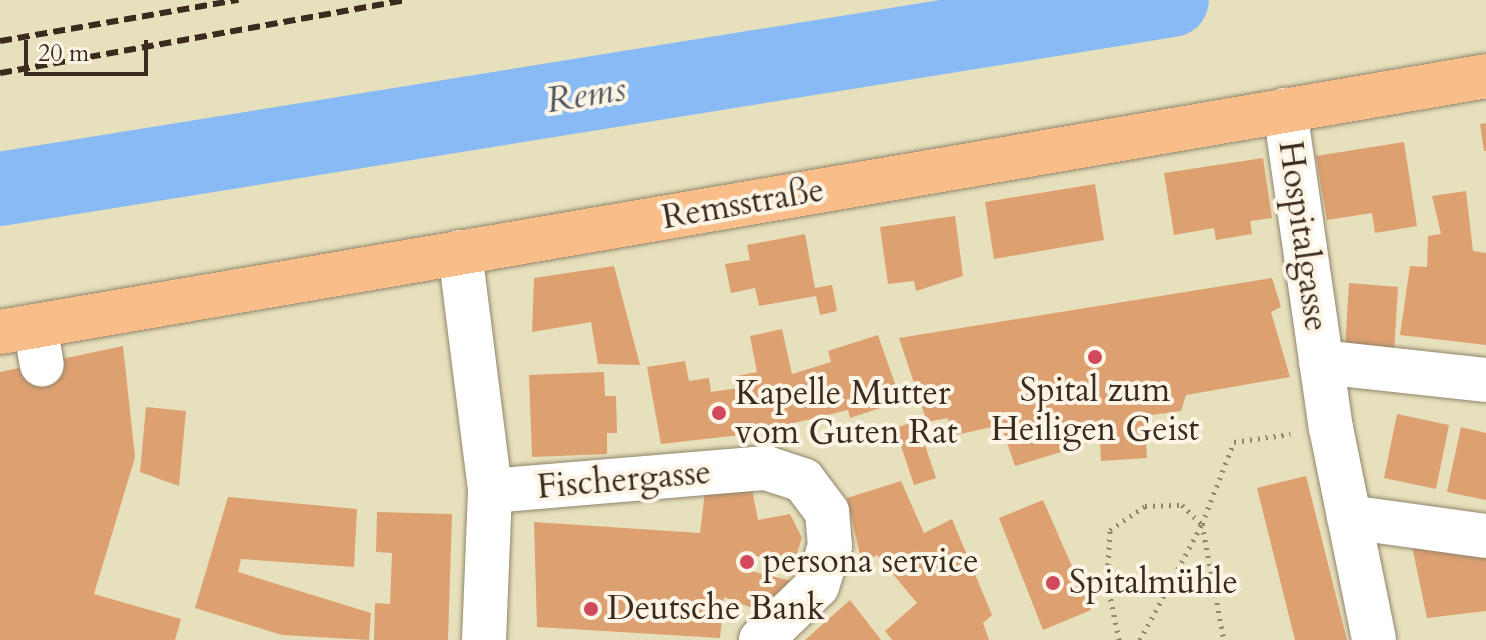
<!DOCTYPE html>
<meta charset="utf-8">
<style>
body{margin:0}
#map{position:relative;width:1486px;height:640px;overflow:hidden;background:#e7e0bc;font-family:Cardo,serif}
div>[style]{position:absolute}
.river>*{height:74px;margin:-37px;padding:0 37px;transform-origin:37px;border-radius:37px;background:#88baf5}
.building>*{inset:0;background:#dda071}
.path>*{height:5px;margin-top:-2.5px;transform-origin:0;background:repeating-linear-gradient(90deg,#91856d 0 2px,transparent 0 8px)}
.roads{filter:drop-shadow(0 0 2px #91856d) drop-shadow(0 0 2px #91856d)}
.minor>*{height:44px;margin:-22px;padding:0 22px;transform-origin:22px;border-radius:22px;background:#fff}
.major>*{height:44px;margin:-22px;padding:0 22px;transform-origin:22px;border-radius:22px;background:#f8bd88}
.rail>*{height:6px;margin-top:-3px;transform-origin:0;background:repeating-linear-gradient(90deg,#3b2a1e 0 12px,transparent 0 18px)}
.dots>*{width:22px;height:22px;translate:-50% -50%;box-sizing:border-box;border:4px solid #fcf5e5;border-radius:50%}
span{translate:-50% -50%;white-space:nowrap;text-align:center;line-height:1.15;-webkit-text-stroke:8px #fcf5e5;paint-order:stroke}
.street-label{font-size:34px;color:#3b2a1e}
.poi-label{font-size:34px;color:#3b2a1e}
.left{translate:0 -50%;text-align:left}
.water-label{font-size:36px;color:#52555e;font-style:italic}
.scale{position:absolute;left:24px;top:40px;width:124px;height:36px;box-sizing:border-box;border:4px solid #3b2a1e;border-top:0;padding-left:10px;font-size:24px;line-height:28px;white-space:nowrap;color:#3b2a1e;-webkit-text-stroke:6px #fcf5e5;paint-order:stroke}
</style>
<div id="map">
<div class="river">
<i style="left:0;top:189px;width:1187px;rotate:-9.16deg"></i>
</div>
<div class="building">
<i style="clip-path:polygon(1486px 123px,1486px 151px,1484px 151px,1480px 124px)"></i>
<i style="clip-path:polygon(1404px 142px,1417px 226px,1375px 233px,1372px 213px,1327px 220px,1316px 156px)"></i>
<i style="clip-path:polygon(1263px 158px,1272px 218px,1250px 221px,1252px 234px,1216px 240px,1214px 228px,1174px 235px,1164px 173px)"></i>
<i style="clip-path:polygon(1095px 184px,1104px 240px,994px 259px,985px 202px)"></i>
<i style="clip-path:polygon(1466px 191px,1473px 251px,1486px 253px,1486px 345px,1400px 335px,1410px 266px,1427px 267px,1428px 236px,1441px 234px,1432px 196px)"></i>
<i style="clip-path:polygon(955px 216px,963px 276px,916px 291px,914px 281px,888px 284px,880px 227px)"></i>
<i style="clip-path:polygon(805px 234px,815px 288px,832px 285px,837px 311px,820px 315px,816px 296px,759px 306px,755px 288px,731px 293px,725px 264px,750px 260px,747px 245px)"></i>
<i style="clip-path:polygon(614px 266px,640px 365px,598px 364px,591px 322px,532px 332px,534px 278px)"></i>
<i style="clip-path:polygon(1272px 278px,1281px 307px,1271px 312px,1290px 377px,1186px 395px,1181px 411px,1144px 416px,1147px 458px,1101px 461px,1100px 440px,1015px 466px,1001px 425px,951px 436px,948px 418px,927px 422px,899px 338px)"></i>
<i style="clip-path:polygon(1349px 283px,1398px 287px,1394px 352px,1345px 348px)"></i>
<i style="clip-path:polygon(782px 329px,792px 374px,831px 362px,828px 351px,878px 335px,901px 401px,850px 418px,848px 410px,749px 434px,661px 444px,647px 367px,685px 361px,689px 381px,709px 378px,711px 392px,739px 388px,737px 376px,757px 372px,750px 336px)"></i>
<i style="clip-path:polygon(123px 346px,135px 457px,94px 594px,181px 619px,175px 640px,0 640px,0 372px)"></i>
<i style="clip-path:polygon(604px 372px,605px 396px,616px 396px,617px 433px,607px 433px,607px 454px,532px 457px,529px 375px)"></i>
<i style="clip-path:polygon(146px 407px,186px 411px,179px 486px,140px 472px)"></i>
<i style="clip-path:polygon(1397px 414px,1449px 425px,1436px 489px,1384px 478px)"></i>
<i style="clip-path:polygon(917px 421px,936px 478px,914px 485px,895px 428px)"></i>
<i style="clip-path:polygon(1461px 427px,1486px 433px,1486px 500px,1447px 492px)"></i>
<i style="clip-path:polygon(1306px 476px,1347px 640px,1295px 640px,1257px 488px)"></i>
<i style="clip-path:polygon(901px 481px,924px 533px,952px 519px,992px 615px,983px 623px,989px 640px,892px 640px,885px 631px,917px 603px,877px 555px,862px 564px,847px 498px)"></i>
<i style="clip-path:polygon(751px 484px,758px 520px,790px 514px,802px 538px,795px 559px,751px 556px,743px 569px,792px 581px,770px 615px,724px 597px,720px 638px,537px 627px,534px 522px,700px 533px,705px 491px)"></i>
<i style="clip-path:polygon(228px 497px,357px 509px,354px 567px,241px 559px,238px 572px,371px 613px,369px 640px,282px 635px,195px 608px)"></i>
<i style="clip-path:polygon(1043px 500px,1091px 610px,1043px 630px,999px 518px)"></i>
<i style="clip-path:polygon(377px 512px,452px 514px,448px 640px,374px 640px,375px 603px,390px 604px,392px 553px,376px 552px)"></i>
<i style="clip-path:polygon(1412px 546px,1486px 547px,1486px 611px,1427px 618px)"></i>
<i style="clip-path:polygon(850px 600px,881px 640px,805px 640px)"></i>
</div>
<div class="path">
<i style="left:1119px;top:640px;width:60px;rotate:-101.5deg"></i>
<i style="left:1107px;top:581px;width:51px;rotate:-86.6deg"></i>
<i style="left:1110px;top:530px;width:42px;rotate:-34.4deg"></i>
<i style="left:1145px;top:506px;width:37px;rotate:-2deg"></i>
<i style="left:1182px;top:505px;width:28px;rotate:44deg"></i>
<i style="left:1202px;top:524px;width:118px;rotate:79.3deg"></i>
<i style="left:1140px;top:640px;width:132px;rotate:-61.9deg"></i>
<i style="left:1202px;top:524px;width:88px;rotate:-68.7deg"></i>
<i style="left:1234px;top:442px;width:57px;rotate:-8.1deg"></i>
</div>
<div class="roads">
<div class="minor">
<i style="left:1285px;top:110px;width:321px;rotate:81.8deg"></i>
<i style="left:1331px;top:428px;width:216px;rotate:78.5deg"></i>
<i style="left:460px;top:252px;width:241px;rotate:82.8deg"></i>
<i style="left:490px;top:491px;width:149px;rotate:92.3deg"></i>
<i style="left:35px;top:326px;width:39px;rotate:80deg"></i>
<i style="left:1321px;top:362px;width:166px;rotate:6.2deg"></i>
<i style="left:490px;top:491px;width:277px;rotate:-4.8deg"></i>
<i style="left:766px;top:468px;width:39px;rotate:18deg"></i>
<i style="left:803px;top:480px;width:40px;rotate:53deg"></i>
<i style="left:827px;top:512px;width:34px;rotate:85deg"></i>
<i style="left:830px;top:546px;width:42px;rotate:108deg"></i>
<i style="left:817px;top:586px;width:78px;rotate:136deg"></i>
<i style="left:1349px;top:517px;width:138px;rotate:7.9deg"></i>
</div>
<div class="major">
<i style="left:0;top:332px;width:1508px;rotate:-9.77deg"></i>
</div>
</div>
<div class="rail">
<i style="left:0;top:41px;width:242px;rotate:-9.8deg"></i>
<i style="left:0;top:73px;width:412px;rotate:-10.2deg"></i>
</div>
<div class="dots">
<i style="left:1095px;top:357px;background:#d1495b"></i>
<i style="left:719px;top:413px;background:#d1495b"></i>
<i style="left:747px;top:562px;background:#d1495b"></i>
<i style="left:1053px;top:583px;background:#d1495b"></i>
<i style="left:591px;top:609px;background:#d1495b"></i>
</div>
<div class="street-label">
<span style="left:743px;top:204px;rotate:-10deg">Remsstraße</span>
<span style="left:1303px;top:236px;rotate:82deg">Hospitalgasse</span>
<span style="left:624px;top:480px;rotate:-5deg">Fischergasse</span>
</div>
<div class="poi-label">
<span style="left:1095px;top:410px">Spital zum<br>Heiligen Geist</span>
<span class="left" style="left:735px;top:413px">Kapelle Mutter<br>vom Guten Rat</span>
<span class="left" style="left:763px;top:562px">persona service</span>
<span class="left" style="left:1069px;top:583px">Spitalmühle</span>
<span class="left" style="left:607px;top:609px">Deutsche Bank</span>
</div>
<div class="water-label">
<span style="left:586px;top:95px;rotate:-9deg">Rems</span>
</div>
<div class="scale">20 m</div>
</div>
